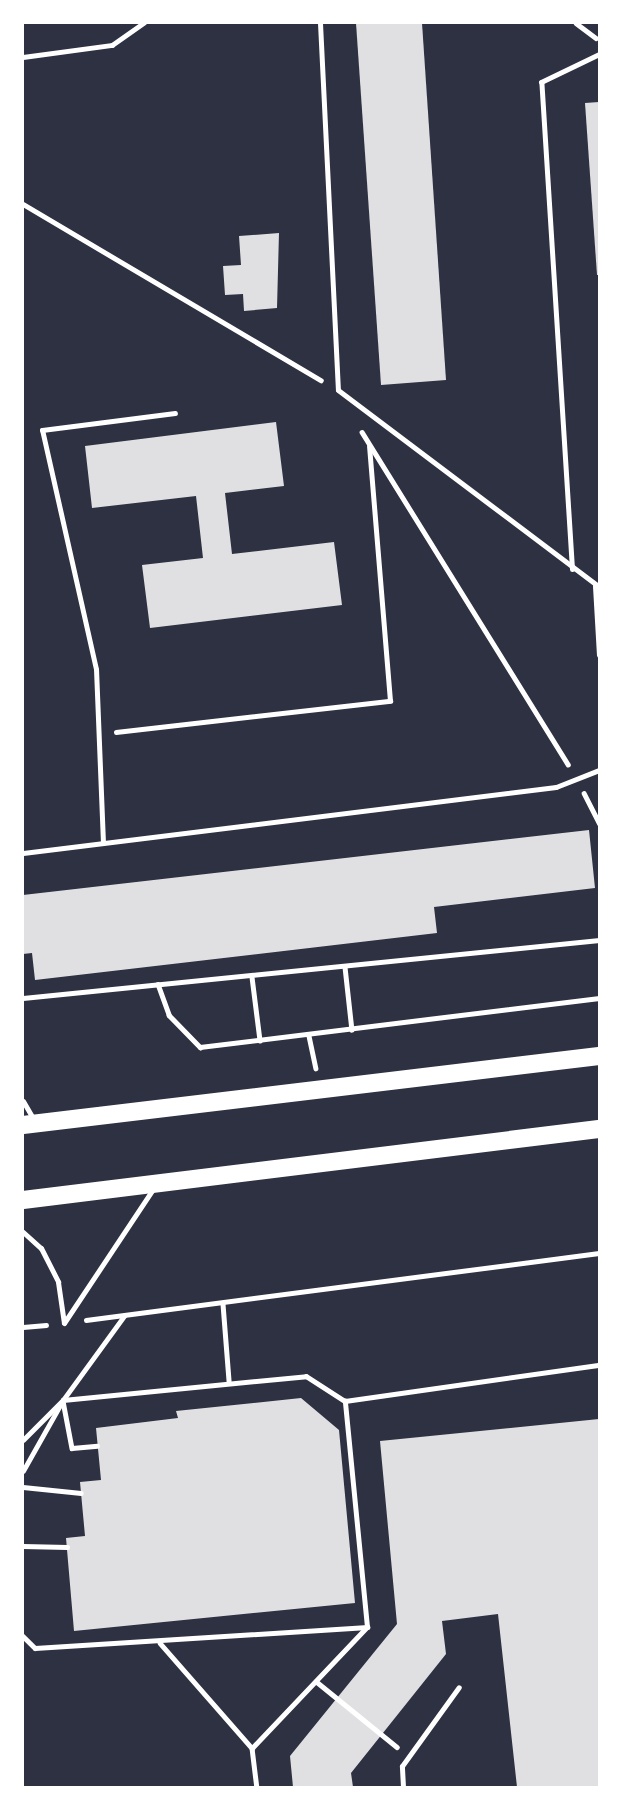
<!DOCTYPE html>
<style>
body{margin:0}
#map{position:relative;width:622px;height:1810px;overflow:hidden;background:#2d3142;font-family:Lato,sans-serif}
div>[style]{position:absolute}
.building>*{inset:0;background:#e0e0e3}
.path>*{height:4.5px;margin:-2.25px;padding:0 2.25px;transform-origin:2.25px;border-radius:2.25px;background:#fff}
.service>*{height:5px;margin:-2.5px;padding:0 2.5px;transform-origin:2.5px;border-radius:2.5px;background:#fff}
.primary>*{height:18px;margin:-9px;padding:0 9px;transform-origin:9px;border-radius:9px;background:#fff}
span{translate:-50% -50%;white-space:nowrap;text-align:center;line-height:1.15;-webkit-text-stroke:7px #fff;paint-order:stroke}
.frame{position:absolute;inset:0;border:24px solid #fff;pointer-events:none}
</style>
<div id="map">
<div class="building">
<i style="clip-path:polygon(356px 23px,422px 23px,446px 380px,381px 385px)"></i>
<i style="clip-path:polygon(599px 102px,599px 275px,597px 275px,585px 103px)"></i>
<i style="clip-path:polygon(279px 233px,277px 308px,244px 311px,243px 294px,225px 295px,223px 266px,241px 265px,239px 236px)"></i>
<i style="clip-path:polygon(276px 422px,284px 486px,225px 493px,232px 554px,334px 542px,342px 605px,150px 628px,142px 565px,203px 558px,196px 496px,92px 508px,85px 446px)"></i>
<i style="clip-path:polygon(589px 830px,595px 888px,434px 907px,437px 933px,35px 980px,32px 953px,23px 954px,23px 895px)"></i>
<i style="clip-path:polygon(301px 1398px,339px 1430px,355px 1603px,74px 1631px,66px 1538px,85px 1536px,80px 1482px,101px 1480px,96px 1428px,178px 1418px,176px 1411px)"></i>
<i style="clip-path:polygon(599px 1419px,599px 1787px,517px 1787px,498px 1614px,442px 1621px,446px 1654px,351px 1773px,353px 1787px,293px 1787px,290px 1756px,397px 1624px,380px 1441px)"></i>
</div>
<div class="path">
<i style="left:576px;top:23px;width:25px;rotate:37deg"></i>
<i style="left:23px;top:57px;width:90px;rotate:-7.7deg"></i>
<i style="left:112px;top:45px;width:39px;rotate:-35deg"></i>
<i style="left:23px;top:204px;width:346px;rotate:30.6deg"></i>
<i style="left:362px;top:432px;width:391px;rotate:58.2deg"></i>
<i style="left:116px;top:732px;width:276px;rotate:-6.5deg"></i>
<i style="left:390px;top:701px;width:255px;rotate:-94.7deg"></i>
<i style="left:584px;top:793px;width:34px;rotate:63deg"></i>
<i style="left:345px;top:967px;width:63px;rotate:83.7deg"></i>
<i style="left:252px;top:977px;width:64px;rotate:82.8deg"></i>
<i style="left:158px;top:984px;width:33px;rotate:70deg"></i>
<i style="left:169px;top:1015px;width:45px;rotate:45.9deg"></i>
<i style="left:200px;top:1047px;width:402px;rotate:-7deg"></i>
<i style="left:23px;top:998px;width:579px;rotate:-5.75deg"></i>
<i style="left:309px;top:1036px;width:33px;rotate:78deg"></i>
<i style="left:223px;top:1304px;width:77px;rotate:85.5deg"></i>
<i style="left:86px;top:1320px;width:517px;rotate:-7.44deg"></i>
<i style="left:23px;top:1327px;width:23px;rotate:-5deg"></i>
<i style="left:63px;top:1401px;width:48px;rotate:79.2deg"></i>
<i style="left:72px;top:1448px;width:25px;rotate:-5deg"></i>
<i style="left:23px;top:1440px;width:57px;rotate:-45deg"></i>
<i style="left:63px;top:1400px;width:244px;rotate:-5.6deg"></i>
<i style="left:306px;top:1376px;width:46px;rotate:32.7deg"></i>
<i style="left:345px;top:1401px;width:257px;rotate:-8.1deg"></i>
<i style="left:23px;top:1471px;width:81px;rotate:-60.6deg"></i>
<i style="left:63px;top:1400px;width:104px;rotate:-54deg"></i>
<i style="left:23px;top:1487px;width:58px;rotate:5.9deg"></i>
<i style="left:23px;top:1546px;width:44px;rotate:1.3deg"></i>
<i style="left:23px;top:1636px;width:17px;rotate:45deg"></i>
<i style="left:35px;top:1648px;width:333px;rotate:-3.6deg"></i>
<i style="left:367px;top:1627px;width:227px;rotate:-95.6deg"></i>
<i style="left:160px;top:1643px;width:140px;rotate:48.8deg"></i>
<i style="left:252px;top:1748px;width:39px;rotate:83deg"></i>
<i style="left:317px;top:1682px;width:103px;rotate:39.1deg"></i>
<i style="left:252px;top:1748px;width:167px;rotate:-46.5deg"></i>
</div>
<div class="service">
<i style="left:320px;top:23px;width:367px;rotate:87.2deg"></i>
<i style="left:338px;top:390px;width:327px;rotate:37deg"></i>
<i style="left:572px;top:569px;width:488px;rotate:-93.6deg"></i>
<i style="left:541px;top:82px;width:64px;rotate:-25.8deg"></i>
<i style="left:595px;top:586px;width:69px;rotate:86.7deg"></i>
<i style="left:103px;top:843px;width:174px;rotate:-92.3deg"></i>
<i style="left:96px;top:669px;width:245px;rotate:-102.7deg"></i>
<i style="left:42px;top:430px;width:134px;rotate:-7.3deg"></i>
<i style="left:23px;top:853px;width:537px;rotate:-7.06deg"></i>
<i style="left:556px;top:787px;width:46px;rotate:-21.6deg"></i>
<i style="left:23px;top:1101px;width:22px;rotate:60deg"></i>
<i style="left:23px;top:1232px;width:24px;rotate:42deg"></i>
<i style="left:41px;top:1248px;width:38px;rotate:63deg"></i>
<i style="left:58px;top:1282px;width:41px;rotate:81.7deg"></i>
<i style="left:64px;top:1323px;width:161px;rotate:-56.4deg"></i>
<i style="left:403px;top:1787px;width:21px;rotate:-93deg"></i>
<i style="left:402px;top:1766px;width:97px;rotate:-54.2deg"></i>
</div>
<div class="primary">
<i style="left:23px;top:1125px;width:580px;rotate:-6.83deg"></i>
<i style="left:23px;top:1200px;width:580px;rotate:-7.03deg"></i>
</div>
<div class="frame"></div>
</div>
